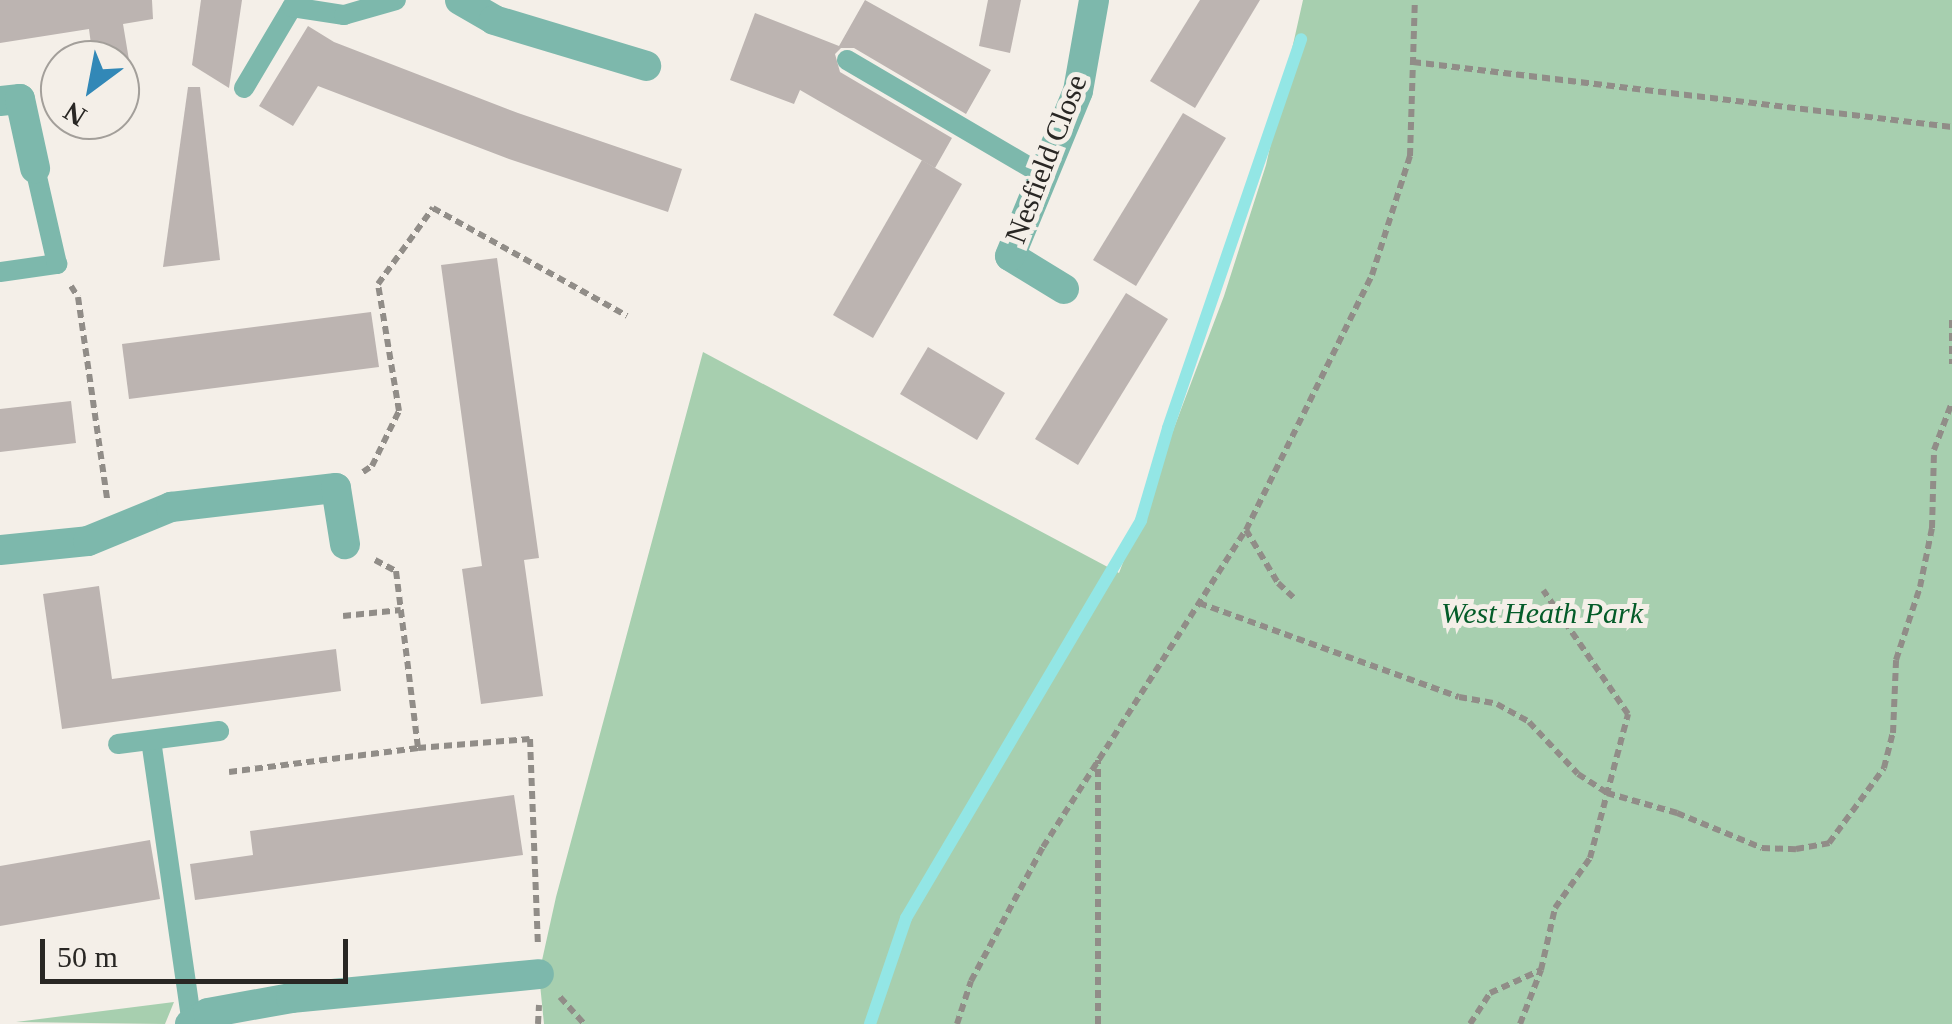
<!DOCTYPE html>
<style>
body{margin:0}
#map{position:relative;width:1952px;height:1024px;overflow:hidden;background:#f4efe8;font-family:Georgia,serif}
div>[style]{position:absolute}
.green>*{inset:0;background:#a7cfaf}
.stream>*{height:12px;margin:-6px;padding:0 6px;transform-origin:6px;border-radius:6px;background:#93e6e5}
.building>*{inset:0;background:#bcb4b1}
.path>*{height:6px;margin-top:-3px;transform-origin:0;background:repeating-linear-gradient(90deg,#918d88 0 8px,transparent 0 13px)}
.lane>*{height:20px;margin:-10px;padding:0 10px;transform-origin:10px;border-radius:10px;background:#7db8ac}
.street>*{height:30px;margin:-15px;padding:0 15px;transform-origin:15px;border-radius:15px;background:#7db8ac}
span{translate:-50% -50%;white-space:nowrap;text-align:center;line-height:1.15;-webkit-text-stroke:10px #f4efe8;paint-order:stroke}
.street-label{font-size:30px;color:#292724}
.park-label{font-size:30px;color:#045c29;font-style:italic}
.north{position:absolute;left:40px;top:40px;width:100px;height:100px;box-sizing:border-box;background:#f4efe8;border:2px solid #a39f9a;border-radius:50%;rotate:212deg;font-size:28px;font-weight:700;line-height:40px;text-align:center;color:#292724}
.north::after{content:'';display:block;margin:auto;width:35px;height:45px;background:#3288b7;clip-path:polygon(50% 0,100% 100%,50% 72%,0 100%)}
.scale{position:absolute;left:40px;top:939px;width:308px;height:45px;box-sizing:border-box;border:5px solid #292724;border-top:0;padding-left:12px;font-size:30px;line-height:35px;white-space:nowrap;color:#292724;-webkit-text-stroke:8px #f4efe8;paint-order:stroke}
</style>
<div id="map">
<div class="green">
<i style="clip-path:polygon(1303px 0,1952px 0,1952px 1024px,544px 1024px,539px 974px,556px 897px,703px 352px,1119px 573px,1224px 296px,1266px 165px)"></i>
<i style="clip-path:polygon(174px 1002px,165px 1024px,16px 1022px)"></i>
</div>
<div class="stream">
<i style="left:870px;top:1024px;width:112px;rotate:-71.2deg"></i>
<i style="left:906px;top:918px;width:462px;rotate:-59.4deg"></i>
<i style="left:1141px;top:520px;width:96px;rotate:-73.6deg"></i>
<i style="left:1168px;top:428px;width:411px;rotate:-71.1deg"></i>
</div>
<div class="building">
<i style="clip-path:polygon(0 0,152px 0,153px 19px,123px 24px,129px 60px,93px 60px,89px 29px,0 43px)"></i>
<i style="clip-path:polygon(201px 0,242px 0,229px 88px,192px 65px)"></i>
<i style="clip-path:polygon(865px 0,991px 70px,966px 114px,854px 48px,841px 48px,835px 54px,840px 72px,952px 138px,935px 168px,800px 90px,794px 104px,730px 80px,755px 13px,839px 46px)"></i>
<i style="clip-path:polygon(988px 0,1021px 0,1010px 53px,979px 46px)"></i>
<i style="clip-path:polygon(1200px 0,1260px 0,1195px 108px,1150px 81px)"></i>
<i style="clip-path:polygon(308px 26px,334px 42px,518px 113px,682px 169px,668px 212px,509px 159px,318px 86px,293px 126px,259px 106px)"></i>
<i style="clip-path:polygon(188px 87px,200px 87px,220px 260px,163px 267px)"></i>
<i style="clip-path:polygon(1183px 113px,1226px 138px,1136px 286px,1093px 260px)"></i>
<i style="clip-path:polygon(922px 160px,962px 184px,873px 338px,833px 315px)"></i>
<i style="clip-path:polygon(497px 258px,539px 558px,524px 560px,543px 696px,481px 704px,462px 569px,482px 566px,441px 265px)"></i>
<i style="clip-path:polygon(1126px 293px,1168px 319px,1078px 465px,1035px 439px)"></i>
<i style="clip-path:polygon(371px 312px,379px 367px,129px 399px,122px 344px)"></i>
<i style="clip-path:polygon(928px 347px,1005px 393px,977px 440px,900px 394px)"></i>
<i style="clip-path:polygon(71px 401px,76px 443px,0 452px,0 409px)"></i>
<i style="clip-path:polygon(99px 586px,112px 679px,336px 649px,341px 691px,62px 729px,43px 594px)"></i>
<i style="clip-path:polygon(514px 795px,523px 855px,195px 900px,190px 864px,253px 855px,250px 831px)"></i>
<i style="clip-path:polygon(150px 840px,160px 899px,0 926px,0 866px)"></i>
</div>
<div class="path">
<i style="left:1413px;top:62px;width:543px;rotate:6.88deg"></i>
<i style="left:71px;top:286px;width:13px;rotate:58deg"></i>
<i style="left:78px;top:297px;width:204px;rotate:81.8deg"></i>
<i style="left:1952px;top:320px;width:44px;rotate:90deg"></i>
<i style="left:363px;top:472px;width:11px;rotate:-34deg"></i>
<i style="left:372px;top:466px;width:61px;rotate:-63.9deg"></i>
<i style="left:399px;top:411px;width:129px;rotate:-99.4deg"></i>
<i style="left:378px;top:284px;width:94px;rotate:-54.1deg"></i>
<i style="left:433px;top:208px;width:222px;rotate:29.1deg"></i>
<i style="left:1246px;top:530px;width:62px;rotate:58.9deg"></i>
<i style="left:1278px;top:583px;width:21px;rotate:43deg"></i>
<i style="left:375px;top:560px;width:24px;rotate:28deg"></i>
<i style="left:396px;top:571px;width:178px;rotate:82.9deg"></i>
<i style="left:418px;top:748px;width:112px;rotate:-4.6deg"></i>
<i style="left:530px;top:739px;width:204px;rotate:87.8deg"></i>
<i style="left:1199px;top:603px;width:276px;rotate:19.9deg"></i>
<i style="left:1459px;top:697px;width:39px;rotate:10deg"></i>
<i style="left:1497px;top:704px;width:37px;rotate:29deg"></i>
<i style="left:1529px;top:722px;width:71px;rotate:46.7deg"></i>
<i style="left:1578px;top:774px;width:35px;rotate:33deg"></i>
<i style="left:1607px;top:793px;width:73px;rotate:15.9deg"></i>
<i style="left:1677px;top:813px;width:92px;rotate:22.4deg"></i>
<i style="left:1762px;top:848px;width:34px;rotate:2deg"></i>
<i style="left:1796px;top:849px;width:34px;rotate:-10deg"></i>
<i style="left:1829px;top:843px;width:93px;rotate:-53.7deg"></i>
<i style="left:1884px;top:768px;width:36px;rotate:-76deg"></i>
<i style="left:1893px;top:733px;width:73px;rotate:-87.6deg"></i>
<i style="left:1896px;top:660px;width:77px;rotate:-71.8deg"></i>
<i style="left:1920px;top:587px;width:60px;rotate:-78.5deg"></i>
<i style="left:1932px;top:528px;width:78px;rotate:-88.5deg"></i>
<i style="left:1934px;top:450px;width:51px;rotate:-69.4deg"></i>
<i style="left:343px;top:616px;width:58px;rotate:-5.9deg"></i>
<i style="left:229px;top:772px;width:191px;rotate:-7.2deg"></i>
<i style="left:560px;top:997px;width:36px;rotate:48deg"></i>
<i style="left:538px;top:1024px;width:19px;rotate:-87deg"></i>
<i style="left:957px;top:1024px;width:45px;rotate:-72deg"></i>
<i style="left:971px;top:981px;width:152px;rotate:-61.8deg"></i>
<i style="left:1043px;top:847px;width:376px;rotate:-57.4deg"></i>
<i style="left:1246px;top:530px;width:284px;rotate:-63.7deg"></i>
<i style="left:1372px;top:275px;width:125px;rotate:-72.3deg"></i>
<i style="left:1410px;top:156px;width:156px;rotate:-88.2deg"></i>
<i style="left:1098px;top:1024px;width:264px;rotate:-90deg"></i>
<i style="left:1470px;top:1024px;width:37px;rotate:-57deg"></i>
<i style="left:1490px;top:993px;width:56px;rotate:-24.3deg"></i>
<i style="left:1520px;top:1024px;width:58px;rotate:-68.7deg"></i>
<i style="left:1541px;top:970px;width:64px;rotate:-77.3deg"></i>
<i style="left:1555px;top:908px;width:61px;rotate:-55deg"></i>
<i style="left:1590px;top:858px;width:149px;rotate:-75.2deg"></i>
<i style="left:1628px;top:714px;width:150px;rotate:-124.4deg"></i>
</div>
<div class="lane">
<i style="left:847px;top:60px;width:227px;rotate:30.4deg"></i>
<i style="left:244px;top:88px;width:94px;rotate:-59.3deg"></i>
<i style="left:292px;top:7px;width:53px;rotate:8.7deg"></i>
<i style="left:344px;top:15px;width:54px;rotate:-16.1deg"></i>
<i style="left:0;top:272px;width:58px;rotate:-8deg"></i>
<i style="left:57px;top:264px;width:98px;rotate:-102.9deg"></i>
<i style="left:151px;top:740px;width:286px;rotate:81.8deg"></i>
<i style="left:118px;top:744px;width:102px;rotate:-7.3deg"></i>
</div>
<div class="street">
<i style="left:460px;top:0;width:39px;rotate:30deg"></i>
<i style="left:494px;top:20px;width:159px;rotate:16.8deg"></i>
<i style="left:0;top:101px;width:20px;rotate:-6deg"></i>
<i style="left:20px;top:99px;width:71px;rotate:77.7deg"></i>
<i style="left:1064px;top:289px;width:63px;rotate:-148.6deg"></i>
<i style="left:1010px;top:256px;width:178px;rotate:-67.6deg"></i>
<i style="left:1078px;top:91px;width:92px;rotate:-80deg"></i>
<i style="left:0;top:550px;width:88px;rotate:-5.8deg"></i>
<i style="left:88px;top:541px;width:90px;rotate:-22.3deg"></i>
<i style="left:171px;top:507px;width:166px;rotate:-6.6deg"></i>
<i style="left:336px;top:488px;width:57px;rotate:80.9deg"></i>
<i style="left:190px;top:1024px;width:21px;rotate:-31deg"></i>
<i style="left:208px;top:1013px;width:84px;rotate:-10.2deg"></i>
<i style="left:291px;top:998px;width:249px;rotate:-5.5deg"></i>
</div>
<div class="street-label">
<span style="left:1046px;top:159px;rotate:-69deg">Nesfield Close</span>
</div>
<div class="park-label">
<span style="left:1542px;top:613px">West Heath Park</span>
</div>
<div class="north">N</div>
<div class="scale">50 m</div>
</div>
